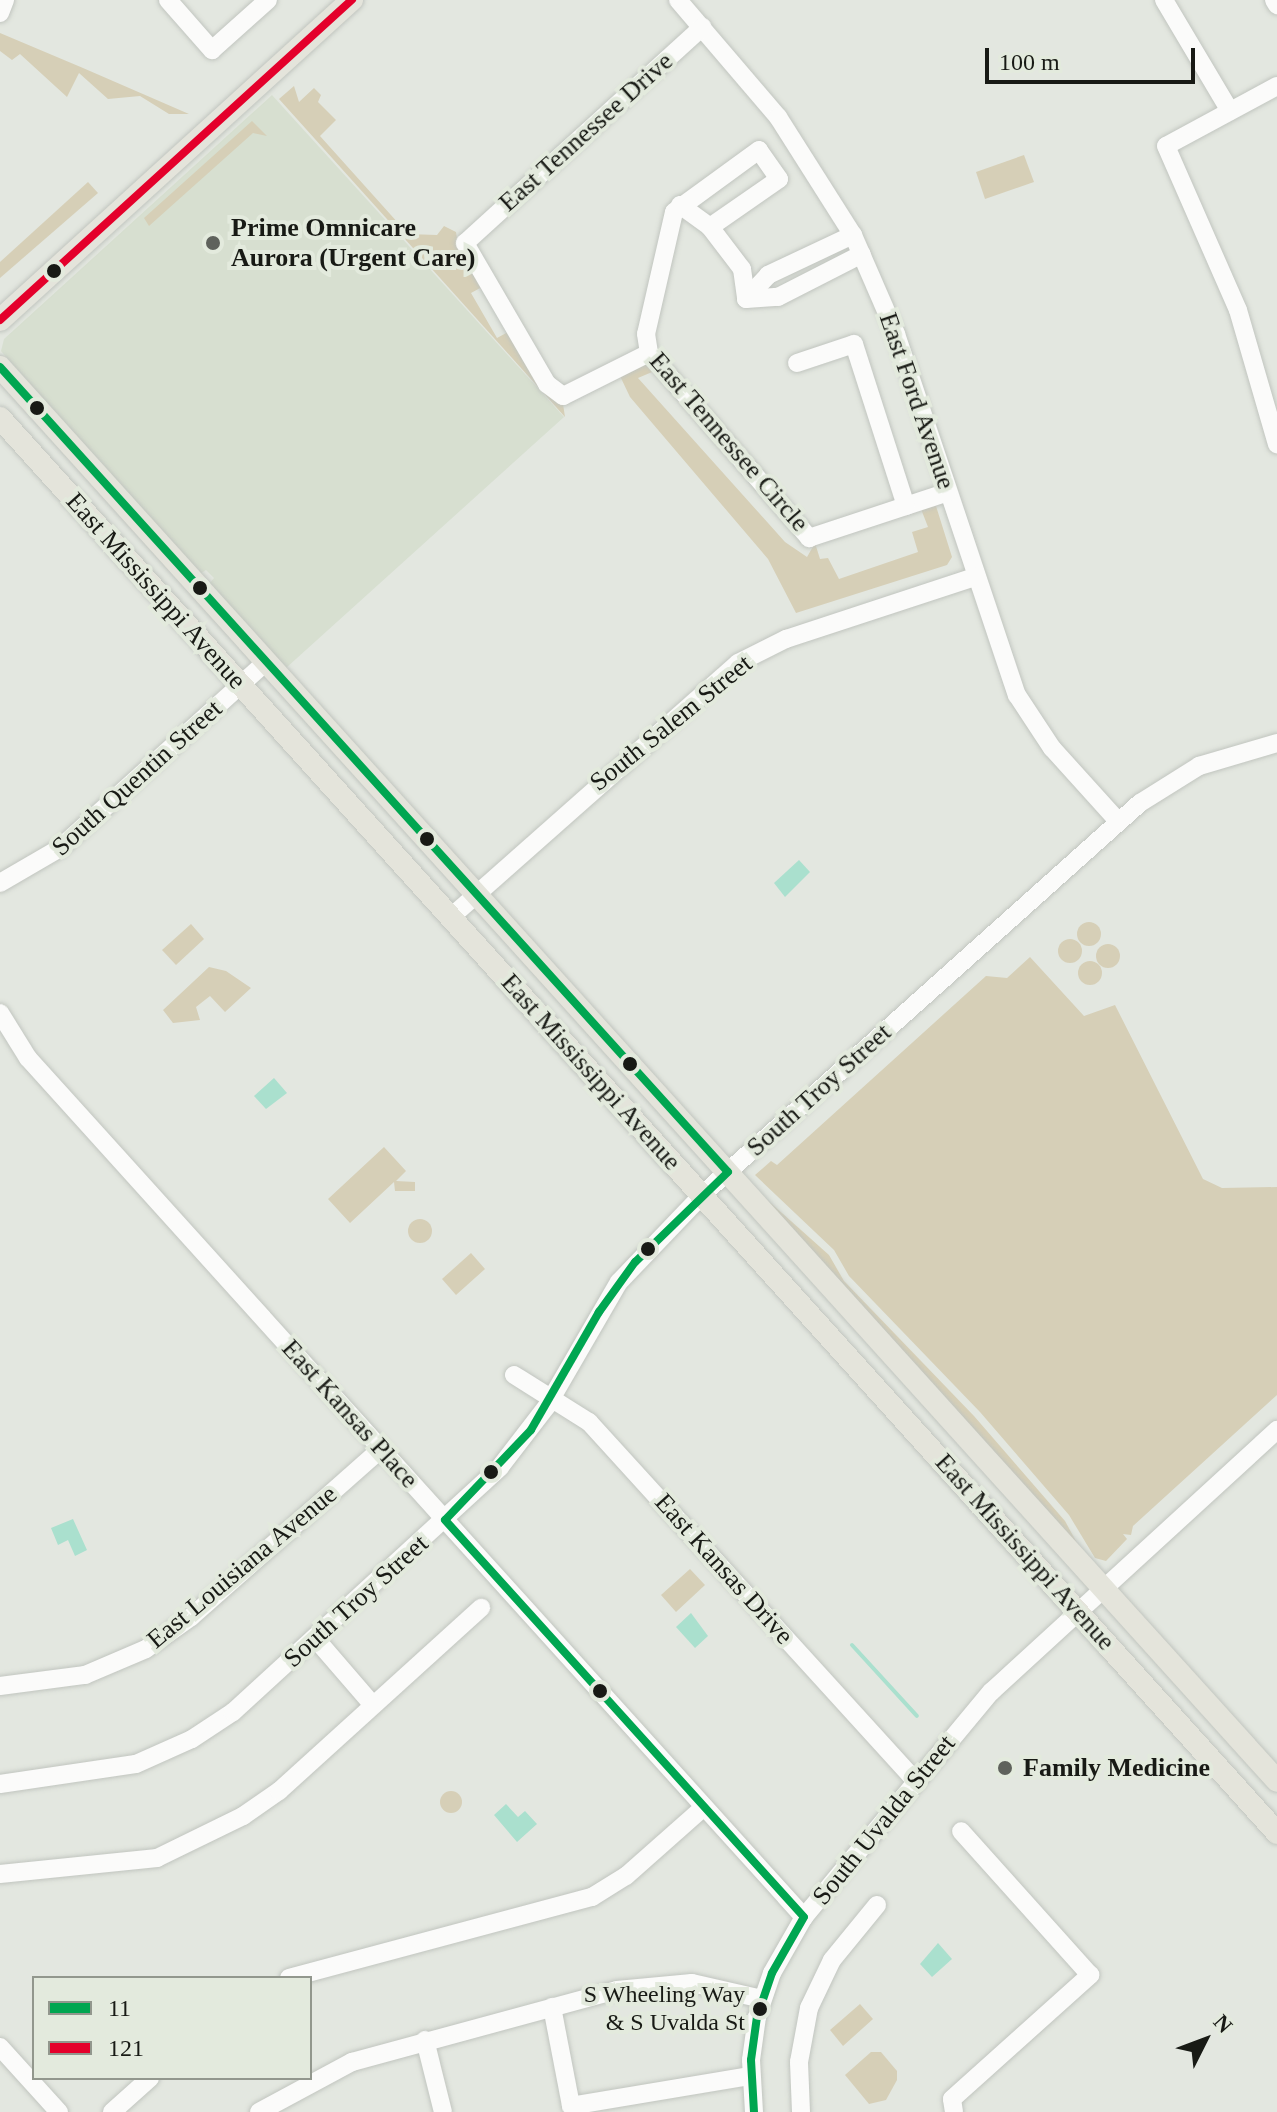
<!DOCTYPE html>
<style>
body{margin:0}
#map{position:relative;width:1277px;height:2112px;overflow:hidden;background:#e3e7e0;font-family:"Times New Roman",serif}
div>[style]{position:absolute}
.built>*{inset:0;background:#d7dfd0}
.green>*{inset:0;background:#d6cfb7}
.round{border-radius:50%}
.water>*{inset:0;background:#aae0ce}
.stream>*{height:4px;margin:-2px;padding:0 2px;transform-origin:2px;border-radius:2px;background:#aae0ce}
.roads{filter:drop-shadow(0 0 2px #c1c5bf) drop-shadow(0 0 2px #c1c5bf)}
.minor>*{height:18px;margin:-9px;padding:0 9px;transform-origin:9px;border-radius:9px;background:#fbfbfa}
.major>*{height:22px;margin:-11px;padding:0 11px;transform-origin:11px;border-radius:11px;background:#e4e4db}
.bus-1>*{height:8px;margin:-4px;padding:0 4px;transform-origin:4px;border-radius:4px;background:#00a651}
.bus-2>*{height:8px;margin:-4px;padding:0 4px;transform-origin:4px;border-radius:4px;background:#e4002b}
.dots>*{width:22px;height:22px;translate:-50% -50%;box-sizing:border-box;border:4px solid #e3eadd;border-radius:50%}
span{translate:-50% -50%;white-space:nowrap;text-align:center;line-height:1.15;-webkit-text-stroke:8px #e3eadd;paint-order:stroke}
.bus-label{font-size:24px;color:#181a15}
.right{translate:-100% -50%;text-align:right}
.street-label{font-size:26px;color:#181a15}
.poi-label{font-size:26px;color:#181a15;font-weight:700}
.left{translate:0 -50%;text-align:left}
.legend{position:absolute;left:32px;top:1976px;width:280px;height:104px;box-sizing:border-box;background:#e3eadd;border:2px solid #92978d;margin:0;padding:10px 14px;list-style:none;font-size:24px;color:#181a15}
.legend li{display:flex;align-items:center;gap:16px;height:40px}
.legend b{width:40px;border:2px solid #92978d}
.north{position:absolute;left:1165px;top:2000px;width:80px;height:80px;-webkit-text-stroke:6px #e3eadd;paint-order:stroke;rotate:48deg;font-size:22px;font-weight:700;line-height:32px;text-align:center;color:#181a15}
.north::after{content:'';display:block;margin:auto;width:28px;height:36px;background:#181a15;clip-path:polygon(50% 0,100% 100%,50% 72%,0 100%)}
.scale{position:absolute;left:985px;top:48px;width:210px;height:36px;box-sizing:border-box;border:4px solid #181a15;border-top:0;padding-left:10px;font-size:24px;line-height:28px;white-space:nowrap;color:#181a15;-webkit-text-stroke:6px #e3eadd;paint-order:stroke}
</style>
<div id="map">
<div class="built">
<i style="clip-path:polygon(272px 95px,564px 417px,286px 668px,209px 584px,214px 578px,206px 570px,200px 574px,1px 351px,4px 339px)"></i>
</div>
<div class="green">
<i style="clip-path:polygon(0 33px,83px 68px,189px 114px,169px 114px,140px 96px,108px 99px,79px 73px,67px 97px,20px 54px,12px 60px,0 51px)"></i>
<i style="clip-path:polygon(294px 86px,299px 102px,314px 88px,321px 95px,318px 102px,336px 120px,320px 136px,408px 234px,437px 235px,444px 226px,456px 232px,459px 251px,482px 287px,471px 293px,497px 338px,508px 332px,563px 404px,565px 417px,279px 99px)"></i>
<i style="clip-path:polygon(252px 121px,267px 136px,253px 133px,149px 226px,144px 218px)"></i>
<i style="clip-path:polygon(1024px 155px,1034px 182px,985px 199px,976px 172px)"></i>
<i style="clip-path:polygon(88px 182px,98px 193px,0 278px,0 262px)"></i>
<i style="clip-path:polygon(641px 360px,652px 372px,638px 378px,785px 542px,807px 557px,815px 543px,820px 559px,828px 558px,839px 579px,918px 552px,912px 532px,928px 527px,921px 509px,936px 506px,952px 557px,947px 565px,796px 613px,768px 559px,630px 397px,620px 376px)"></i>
<i class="round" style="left:1077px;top:922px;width:24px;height:24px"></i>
<i style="clip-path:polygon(191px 924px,204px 939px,176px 965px,162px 950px)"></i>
<i class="round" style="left:1058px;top:939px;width:24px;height:24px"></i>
<i class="round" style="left:1096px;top:944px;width:24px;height:24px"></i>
<i style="clip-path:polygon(1030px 957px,1084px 1016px,1115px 1005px,1203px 1179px,1222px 1188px,1277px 1187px,1277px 1395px,1133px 1526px,1131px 1535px,1123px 1534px,1127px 1539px,1106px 1561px,1095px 1558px,1069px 1515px,980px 1412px,849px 1276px,834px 1250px,755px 1175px,771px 1161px,777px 1165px,986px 976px,1007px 978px)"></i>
<i class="round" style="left:1078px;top:961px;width:24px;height:24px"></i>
<i style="clip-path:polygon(209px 967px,226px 971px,251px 988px,225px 1012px,210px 996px,196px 1007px,200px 1020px,173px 1023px,163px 1010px)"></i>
<i style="clip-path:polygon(384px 1147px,406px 1171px,396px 1181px,415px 1182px,415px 1191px,395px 1191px,394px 1182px,350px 1223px,328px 1199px)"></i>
<i style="clip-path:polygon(764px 1197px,829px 1255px,844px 1281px,974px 1416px,1065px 1521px,1078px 1545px)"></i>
<i class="round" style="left:408px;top:1219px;width:24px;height:24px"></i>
<i style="clip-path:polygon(471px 1253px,485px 1269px,456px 1295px,442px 1279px)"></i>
<i style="clip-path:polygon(690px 1569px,705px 1585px,676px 1612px,661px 1595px)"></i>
<i class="round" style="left:440px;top:1791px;width:22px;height:22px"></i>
<i style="clip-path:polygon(860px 2004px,873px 2019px,843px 2046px,830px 2030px)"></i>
<i style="clip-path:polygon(871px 2052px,881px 2052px,897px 2071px,897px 2080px,886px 2100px,869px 2104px,845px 2075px)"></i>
</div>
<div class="water">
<i style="clip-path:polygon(799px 860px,810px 872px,785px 897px,774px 883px)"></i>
<i style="clip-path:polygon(274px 1078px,287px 1093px,266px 1109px,254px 1096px)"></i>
<i style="clip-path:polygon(73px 1519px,87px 1550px,75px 1556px,68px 1540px,58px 1545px,51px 1528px)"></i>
<i style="clip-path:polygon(691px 1613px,708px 1636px,695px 1648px,676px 1627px)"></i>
<i style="clip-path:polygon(506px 1804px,518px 1817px,525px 1811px,537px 1824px,517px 1842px,494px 1815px)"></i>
<i style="clip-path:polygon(938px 1943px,952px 1959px,932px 1977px,920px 1964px)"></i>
</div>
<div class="stream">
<i style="left:852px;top:1645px;width:96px;rotate:47.5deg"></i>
</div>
<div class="roads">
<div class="minor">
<i style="left:168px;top:0;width:67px;rotate:48.7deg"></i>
<i style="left:212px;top:50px;width:75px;rotate:-41.8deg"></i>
<i style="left:678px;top:0;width:154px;rotate:49.5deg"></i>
<i style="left:778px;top:117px;width:140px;rotate:57.6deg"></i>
<i style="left:853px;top:235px;width:108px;rotate:66.5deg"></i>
<i style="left:896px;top:334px;width:381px;rotate:71.5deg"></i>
<i style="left:1017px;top:695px;width:64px;rotate:56.6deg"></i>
<i style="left:1052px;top:748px;width:98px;rotate:47.9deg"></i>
<i style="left:1164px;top:0;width:129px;rotate:59.3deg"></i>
<i style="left:1274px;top:0;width:6px;rotate:59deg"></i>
<i style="left:0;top:13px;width:14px;rotate:-69deg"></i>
<i style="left:1277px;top:86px;width:126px;rotate:151.6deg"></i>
<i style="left:1166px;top:146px;width:179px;rotate:66.3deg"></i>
<i style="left:1238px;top:310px;width:140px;rotate:73.8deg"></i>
<i style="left:680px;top:205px;width:37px;rotate:36deg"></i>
<i style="left:710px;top:227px;width:53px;rotate:52.7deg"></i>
<i style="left:742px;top:269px;width:30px;rotate:82deg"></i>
<i style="left:710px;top:227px;width:84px;rotate:-34.8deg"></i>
<i style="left:779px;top:179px;width:35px;rotate:-125deg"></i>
<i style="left:759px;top:150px;width:105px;rotate:143.9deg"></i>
<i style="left:674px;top:212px;width:125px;rotate:102.9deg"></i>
<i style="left:646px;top:334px;width:19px;rotate:81deg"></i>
<i style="left:649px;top:353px;width:245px;rotate:49.1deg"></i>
<i style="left:809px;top:538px;width:146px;rotate:-18.3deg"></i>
<i style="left:746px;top:299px;width:32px;rotate:-4deg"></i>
<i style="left:778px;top:297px;width:94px;rotate:-27.1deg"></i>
<i style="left:746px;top:299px;width:33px;rotate:-47deg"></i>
<i style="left:768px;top:275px;width:94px;rotate:-25.2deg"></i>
<i style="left:649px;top:353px;width:96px;rotate:153.4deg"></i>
<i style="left:563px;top:396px;width:20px;rotate:-143deg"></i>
<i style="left:547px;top:384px;width:163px;rotate:-120.2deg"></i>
<i style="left:465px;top:243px;width:321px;rotate:-42.3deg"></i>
<i style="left:797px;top:363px;width:60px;rotate:-18.4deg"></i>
<i style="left:854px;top:344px;width:170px;rotate:72.2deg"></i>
<i style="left:0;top:883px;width:69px;rotate:-30.3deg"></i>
<i style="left:60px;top:848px;width:278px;rotate:-42.1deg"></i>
<i style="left:451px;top:917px;width:383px;rotate:-41.5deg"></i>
<i style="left:738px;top:663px;width:54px;rotate:-26.6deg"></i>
<i style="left:786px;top:639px;width:199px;rotate:-18.2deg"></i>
<i style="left:0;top:1013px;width:53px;rotate:58.1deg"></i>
<i style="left:28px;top:1058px;width:1158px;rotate:47.91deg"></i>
<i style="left:514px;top:1375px;width:89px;rotate:32.1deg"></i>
<i style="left:589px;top:1422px;width:487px;rotate:47.7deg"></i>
<i style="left:315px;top:1638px;width:87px;rotate:49.2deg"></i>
<i style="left:0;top:1686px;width:86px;rotate:-7.4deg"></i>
<i style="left:85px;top:1675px;width:66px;rotate:-23.1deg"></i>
<i style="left:146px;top:1649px;width:55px;rotate:-35.4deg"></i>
<i style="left:191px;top:1617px;width:254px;rotate:-41.5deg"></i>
<i style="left:0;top:1784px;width:137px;rotate:-8.4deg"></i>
<i style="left:136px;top:1764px;width:61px;rotate:-24.1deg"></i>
<i style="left:192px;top:1739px;width:49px;rotate:-33.4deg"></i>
<i style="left:233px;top:1712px;width:362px;rotate:-42.5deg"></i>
<i style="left:500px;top:1467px;width:77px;rotate:-52.4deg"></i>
<i style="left:547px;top:1406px;width:143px;rotate:-59.9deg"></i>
<i style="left:619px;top:1282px;width:120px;rotate:-46.3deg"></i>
<i style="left:702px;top:1195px;width:588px;rotate:-41.83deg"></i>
<i style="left:1140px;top:803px;width:70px;rotate:-32.1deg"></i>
<i style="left:1199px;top:766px;width:81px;rotate:-16.4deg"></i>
<i style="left:0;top:1874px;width:158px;rotate:-5.8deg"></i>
<i style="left:157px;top:1858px;width:96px;rotate:-26deg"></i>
<i style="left:243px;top:1816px;width:44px;rotate:-34.8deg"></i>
<i style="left:279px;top:1791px;width:273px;rotate:-42.2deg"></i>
<i style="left:289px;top:1978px;width:314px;rotate:-15deg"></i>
<i style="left:592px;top:1897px;width:40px;rotate:-32deg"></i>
<i style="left:626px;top:1876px;width:104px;rotate:-41.5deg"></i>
<i style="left:552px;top:2007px;width:101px;rotate:79.1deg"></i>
<i style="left:571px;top:2106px;width:182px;rotate:-9.5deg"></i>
<i style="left:425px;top:2040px;width:74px;rotate:76deg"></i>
<i style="left:0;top:2047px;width:88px;rotate:47.8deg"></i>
<i style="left:112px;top:2112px;width:51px;rotate:-41.8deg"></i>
<i style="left:259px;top:2112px;width:106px;rotate:-28.3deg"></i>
<i style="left:352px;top:2062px;width:275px;rotate:-15.2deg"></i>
<i style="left:617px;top:1990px;width:75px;rotate:-5.3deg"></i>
<i style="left:692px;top:1983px;width:72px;rotate:12.9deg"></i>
<i style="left:754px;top:2112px;width:52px;rotate:-93.3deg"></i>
<i style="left:751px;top:2060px;width:43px;rotate:-82.1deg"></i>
<i style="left:757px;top:2017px;width:46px;rotate:-71.2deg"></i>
<i style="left:772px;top:1973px;width:64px;rotate:-60.3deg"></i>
<i style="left:804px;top:1917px;width:293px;rotate:-50.3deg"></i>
<i style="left:991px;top:1692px;width:388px;rotate:-42.5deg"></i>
<i style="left:801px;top:2112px;width:50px;rotate:-92.3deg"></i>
<i style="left:799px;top:2062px;width:55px;rotate:-79.5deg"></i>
<i style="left:809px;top:2008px;width:53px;rotate:-64.4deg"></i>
<i style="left:832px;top:1960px;width:71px;rotate:-50.7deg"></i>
<i style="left:954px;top:2112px;width:13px;rotate:-99deg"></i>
<i style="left:952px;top:2099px;width:186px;rotate:-41.9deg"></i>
<i style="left:1090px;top:1975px;width:193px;rotate:-131.9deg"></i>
</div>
<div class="major">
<i style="left:0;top:320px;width:476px;rotate:-42.3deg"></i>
<i style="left:0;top:367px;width:1905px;rotate:47.91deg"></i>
<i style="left:0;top:418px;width:1906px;rotate:47.93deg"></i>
</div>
</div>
<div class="bus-1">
<i style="left:0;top:367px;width:1085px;rotate:47.88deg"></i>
<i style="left:728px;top:1172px;width:129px;rotate:135.9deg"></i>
<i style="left:635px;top:1262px;width:62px;rotate:125.8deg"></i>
<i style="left:599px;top:1312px;width:136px;rotate:120deg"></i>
<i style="left:531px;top:1430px;width:124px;rotate:133.7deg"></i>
<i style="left:445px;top:1520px;width:535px;rotate:47.88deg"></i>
<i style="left:754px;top:2112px;width:52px;rotate:-93.3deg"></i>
<i style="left:751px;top:2060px;width:43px;rotate:-82.1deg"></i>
<i style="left:757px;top:2017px;width:46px;rotate:-71.2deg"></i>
<i style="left:772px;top:1973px;width:64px;rotate:-60.3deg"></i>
</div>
<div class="bus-2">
<i style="left:0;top:320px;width:476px;rotate:-42.3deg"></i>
</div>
<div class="dots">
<i style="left:213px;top:243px;background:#5f625c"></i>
<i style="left:54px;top:271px;background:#181a15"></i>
<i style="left:37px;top:408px;background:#181a15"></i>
<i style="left:200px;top:588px;background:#181a15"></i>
<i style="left:427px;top:839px;background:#181a15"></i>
<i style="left:630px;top:1064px;background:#181a15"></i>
<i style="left:648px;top:1249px;background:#181a15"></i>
<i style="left:491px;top:1472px;background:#181a15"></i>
<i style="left:600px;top:1691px;background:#181a15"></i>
<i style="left:1005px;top:1768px;background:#5f625c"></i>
<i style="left:760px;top:2009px;background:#181a15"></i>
</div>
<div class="bus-label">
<span class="right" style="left:745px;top:2009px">S Wheeling Way<br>&amp; S Uvalda St</span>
</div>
<div class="street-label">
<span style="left:586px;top:132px;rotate:-42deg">East Tennessee Drive</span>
<span style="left:917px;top:401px;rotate:71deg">East Ford Avenue</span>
<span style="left:729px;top:442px;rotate:49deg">East Tennessee Circle</span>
<span style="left:156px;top:591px;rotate:48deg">East Mississippi Avenue</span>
<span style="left:671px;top:723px;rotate:-39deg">South Salem Street</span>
<span style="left:137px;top:778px;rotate:-42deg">South Quentin Street</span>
<span style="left:591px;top:1072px;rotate:48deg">East Mississippi Avenue</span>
<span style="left:819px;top:1090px;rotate:-42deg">South Troy Street</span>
<span style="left:350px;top:1414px;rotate:48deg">East Kansas Place</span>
<span style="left:1025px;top:1552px;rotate:48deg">East Mississippi Avenue</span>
<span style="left:242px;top:1567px;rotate:-40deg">East Louisiana Avenue</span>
<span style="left:724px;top:1569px;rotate:48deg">East Kansas Drive</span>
<span style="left:356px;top:1601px;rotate:-42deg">South Troy Street</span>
<span style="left:884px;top:1820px;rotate:-51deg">South Uvalda Street</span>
</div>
<div class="poi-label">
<span class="left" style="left:231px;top:243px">Prime Omnicare<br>Aurora (Urgent Care)</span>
<span class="left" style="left:1023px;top:1768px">Family Medicine</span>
</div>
<ul class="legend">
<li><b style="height:10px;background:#00a651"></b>11</li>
<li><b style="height:10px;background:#e4002b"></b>121</li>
</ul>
<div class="north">N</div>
<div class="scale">100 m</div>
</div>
